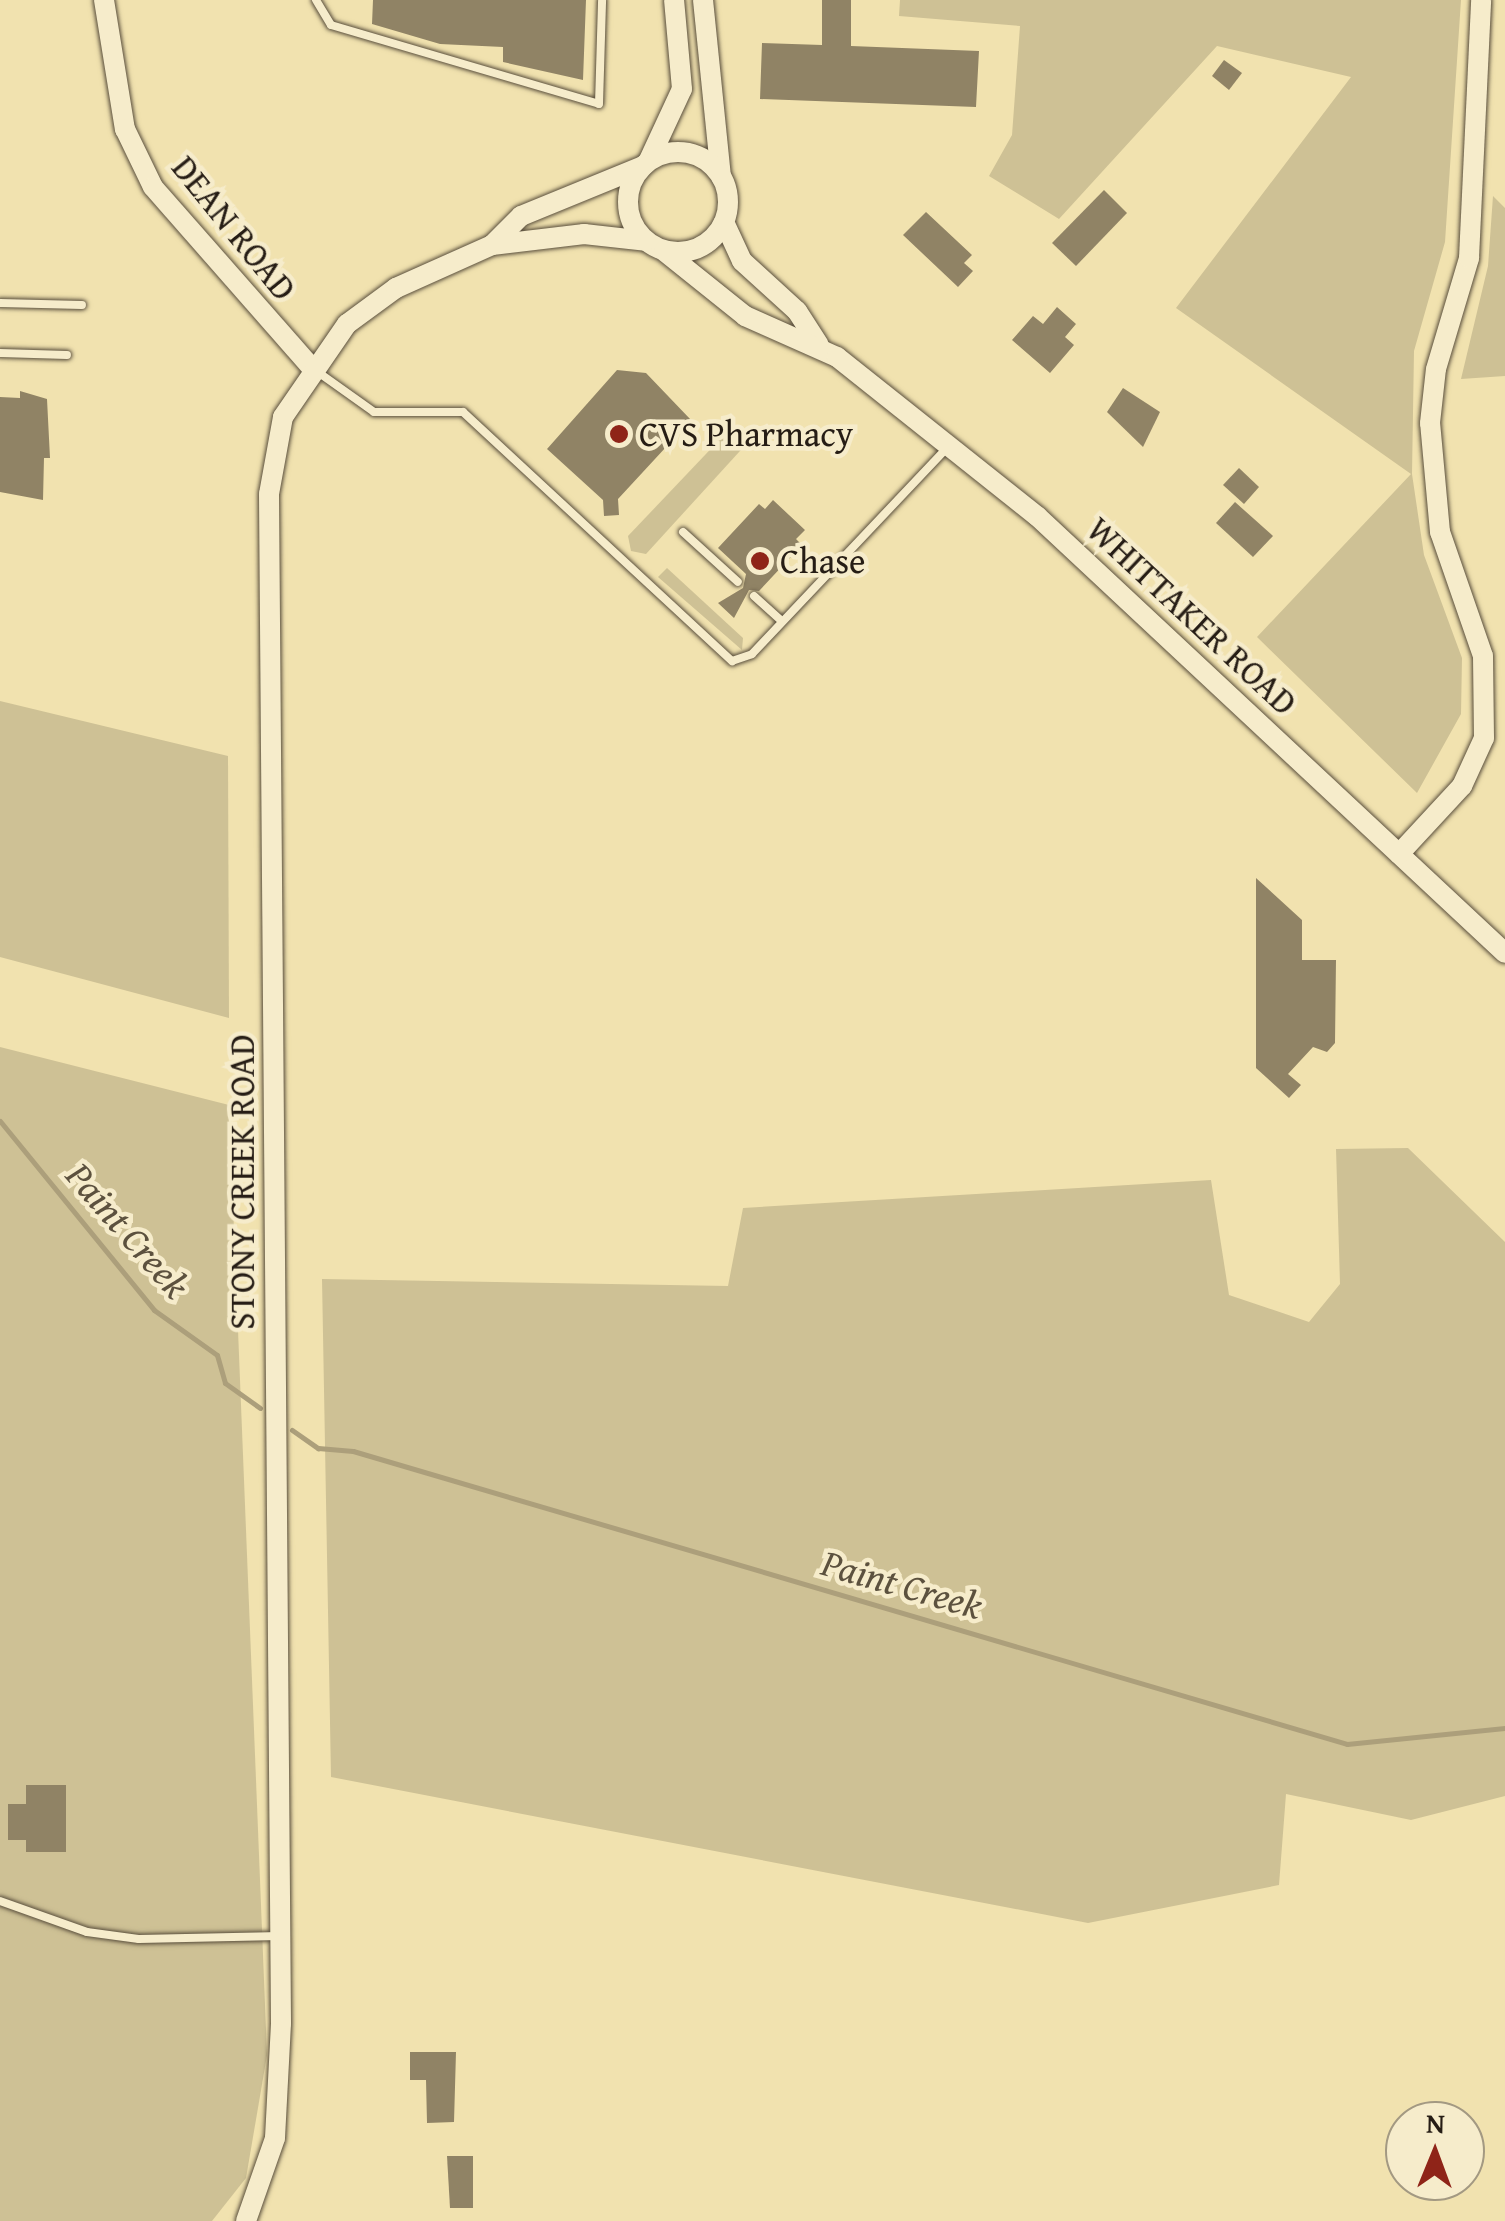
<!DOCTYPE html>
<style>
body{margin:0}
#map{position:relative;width:1505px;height:2221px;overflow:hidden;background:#f1e2af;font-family:"Gentium Book Plus",serif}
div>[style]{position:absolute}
.green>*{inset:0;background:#cec195}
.stream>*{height:5px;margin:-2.5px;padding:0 2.5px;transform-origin:2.5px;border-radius:2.5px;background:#ac9f7b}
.building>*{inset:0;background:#908365}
.roads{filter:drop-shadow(0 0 2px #594e3c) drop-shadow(0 0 2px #594e3c)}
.lane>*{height:8px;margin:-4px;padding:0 4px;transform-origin:4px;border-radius:4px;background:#f6eccb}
.secondary>*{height:20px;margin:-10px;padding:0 10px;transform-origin:10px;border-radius:10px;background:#f6eccb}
.secondary>.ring{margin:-10px;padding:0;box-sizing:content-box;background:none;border:20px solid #f6eccb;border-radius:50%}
.dots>*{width:28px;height:28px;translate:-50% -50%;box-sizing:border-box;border:5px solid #f6eccb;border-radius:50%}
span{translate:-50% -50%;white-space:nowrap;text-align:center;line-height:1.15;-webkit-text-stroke:9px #f6eccb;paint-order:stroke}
.street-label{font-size:35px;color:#261d15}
.poi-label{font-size:35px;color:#261d15}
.left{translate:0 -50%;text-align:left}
.water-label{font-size:38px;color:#5c513e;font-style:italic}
.north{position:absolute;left:1385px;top:2101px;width:100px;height:100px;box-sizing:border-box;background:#f6eccb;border:2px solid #a39982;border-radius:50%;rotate:1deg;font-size:28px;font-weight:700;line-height:40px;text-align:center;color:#261d15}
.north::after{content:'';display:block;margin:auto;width:35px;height:45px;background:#8f2418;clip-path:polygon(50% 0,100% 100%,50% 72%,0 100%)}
</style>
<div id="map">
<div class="green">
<i style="clip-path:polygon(900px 0,1461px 0,1445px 242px,1414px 351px,1412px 474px,1424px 555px,1462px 658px,1461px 714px,1417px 793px,1257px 637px,1411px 474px,1176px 308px,1351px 77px,1217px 46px,1059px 219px,989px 176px,1012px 135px,1020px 26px,899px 16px)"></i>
<i style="clip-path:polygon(1493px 196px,1505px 208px,1505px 376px,1461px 379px,1488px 266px)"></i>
<i style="clip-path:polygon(724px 435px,750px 440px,646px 554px,631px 551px,628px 536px)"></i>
<i style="clip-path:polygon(667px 568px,743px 638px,742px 650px,658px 577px)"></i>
<i style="clip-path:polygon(0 701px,228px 756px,229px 1018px,0 957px)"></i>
<i style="clip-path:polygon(0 1047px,229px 1105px,267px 2055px,246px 2178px,212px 2221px,0 2221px)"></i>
<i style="clip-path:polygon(1408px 1148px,1505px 1242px,1505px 1796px,1411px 1820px,1286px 1794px,1279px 1885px,1088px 1923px,331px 1777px,322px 1279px,728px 1286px,743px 1208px,1211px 1180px,1229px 1295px,1309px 1322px,1340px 1284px,1336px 1149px)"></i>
</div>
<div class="stream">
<i style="left:0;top:1121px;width:244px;rotate:50.8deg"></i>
<i style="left:154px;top:1310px;width:77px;rotate:35.5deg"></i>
<i style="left:217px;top:1355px;width:29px;rotate:74deg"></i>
<i style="left:225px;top:1383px;width:43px;rotate:35.5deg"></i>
<i style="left:292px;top:1430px;width:32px;rotate:35deg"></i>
<i style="left:318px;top:1448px;width:35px;rotate:5deg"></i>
<i style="left:353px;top:1451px;width:1036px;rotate:16.42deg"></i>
<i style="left:1347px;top:1744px;width:159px;rotate:-5.8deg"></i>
</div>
<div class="building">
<i style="clip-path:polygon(373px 0,586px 0,583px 80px,503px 62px,503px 47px,440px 44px,372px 24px)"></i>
<i style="clip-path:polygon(822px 0,851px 0,851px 46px,979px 51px,976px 107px,760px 99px,762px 43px,822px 45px)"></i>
<i style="clip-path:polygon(1224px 60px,1242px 73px,1229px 90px,1212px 76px)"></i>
<i style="clip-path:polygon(1104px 190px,1127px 213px,1076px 266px,1052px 243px)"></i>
<i style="clip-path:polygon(926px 212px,972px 255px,964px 263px,973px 271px,958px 287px,903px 235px)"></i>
<i style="clip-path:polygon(1057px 307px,1076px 324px,1065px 337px,1074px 345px,1050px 373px,1012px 340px,1033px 316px,1043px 324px)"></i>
<i style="clip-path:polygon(617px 370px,646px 373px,691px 420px,618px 499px,619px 515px,604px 516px,603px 500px,547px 449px)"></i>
<i style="clip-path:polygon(1123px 388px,1160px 412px,1143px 447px,1107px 412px)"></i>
<i style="clip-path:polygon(20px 391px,47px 399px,50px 458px,44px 458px,43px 500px,0 492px,0 397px,20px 398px)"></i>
<i style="clip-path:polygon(1239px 468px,1259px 487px,1244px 504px,1223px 485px)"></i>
<i style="clip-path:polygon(773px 500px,805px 530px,796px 539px,802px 545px,759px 591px,749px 590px,734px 618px,718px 603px,743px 588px,746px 574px,718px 548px,759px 504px,765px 509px)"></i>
<i style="clip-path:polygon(1235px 502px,1273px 536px,1253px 557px,1216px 523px)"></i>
<i style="clip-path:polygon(1256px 878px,1302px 920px,1302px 960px,1336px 960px,1335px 1043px,1327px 1052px,1313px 1047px,1288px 1074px,1301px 1085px,1289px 1098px,1256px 1068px)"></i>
<i style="clip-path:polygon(26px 1785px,66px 1785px,66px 1852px,26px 1852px,26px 1840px,8px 1840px,8px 1804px,26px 1804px)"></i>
<i style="clip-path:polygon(410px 2052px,456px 2052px,454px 2122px,427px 2123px,426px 2080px,410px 2080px)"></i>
<i style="clip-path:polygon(447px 2156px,473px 2156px,473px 2208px,450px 2208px)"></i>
</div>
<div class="roads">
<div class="lane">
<i style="left:316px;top:0;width:29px;rotate:59deg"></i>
<i style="left:331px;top:25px;width:279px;rotate:16.4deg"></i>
<i style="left:599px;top:104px;width:104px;rotate:-88.3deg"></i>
<i style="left:0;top:303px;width:82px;rotate:1.4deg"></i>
<i style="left:0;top:353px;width:67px;rotate:1.7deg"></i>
<i style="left:315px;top:370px;width:72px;rotate:35.4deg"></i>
<i style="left:374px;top:412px;width:89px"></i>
<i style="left:463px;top:412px;width:367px;rotate:42.8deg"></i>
<i style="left:732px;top:661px;width:21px;rotate:-19deg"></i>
<i style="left:752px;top:654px;width:286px;rotate:-46.6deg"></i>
<i style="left:683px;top:532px;width:74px;rotate:42.3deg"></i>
<i style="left:754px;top:596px;width:38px;rotate:42deg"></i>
<i style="left:0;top:1901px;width:92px;rotate:19.6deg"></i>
<i style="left:87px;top:1932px;width:52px;rotate:7.7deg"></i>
<i style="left:139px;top:1939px;width:141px;rotate:-1.2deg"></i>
</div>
<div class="secondary">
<i style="left:104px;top:0;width:131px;rotate:80.8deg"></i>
<i style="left:125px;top:129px;width:64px;rotate:64.2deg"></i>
<i style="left:153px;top:187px;width:241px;rotate:48.7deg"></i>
<i style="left:703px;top:0;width:177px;rotate:84.2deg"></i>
<i class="ring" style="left:628px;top:152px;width:80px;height:80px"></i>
<i style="left:649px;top:160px;width:78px;rotate:-65.1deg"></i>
<i style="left:682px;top:89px;width:89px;rotate:-95.1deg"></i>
<i style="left:724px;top:222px;width:43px;rotate:65.2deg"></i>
<i style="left:742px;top:261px;width:74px;rotate:42.3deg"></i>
<i style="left:797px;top:311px;width:40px;rotate:57.1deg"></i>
<i style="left:492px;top:245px;width:41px;rotate:-45deg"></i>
<i style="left:521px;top:216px;width:132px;rotate:-22.3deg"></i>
<i style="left:664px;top:251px;width:104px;rotate:38.7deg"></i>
<i style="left:745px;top:316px;width:101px;rotate:24deg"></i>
<i style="left:837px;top:357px;width:256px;rotate:38.5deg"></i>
<i style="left:1037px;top:516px;width:640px;rotate:43.04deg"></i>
<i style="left:1399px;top:854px;width:93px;rotate:-47.2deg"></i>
<i style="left:1462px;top:786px;width:53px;rotate:-65.4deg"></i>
<i style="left:1484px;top:738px;width:82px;rotate:-90.7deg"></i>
<i style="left:1483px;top:656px;width:131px;rotate:-109.1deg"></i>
<i style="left:1440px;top:532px;width:109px;rotate:-95.2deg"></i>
<i style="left:1430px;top:423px;width:54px;rotate:-83.7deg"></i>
<i style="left:1436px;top:369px;width:116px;rotate:-73.4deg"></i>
<i style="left:1469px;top:258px;width:258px;rotate:-87.3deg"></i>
<i style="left:246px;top:2221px;width:88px;rotate:-70.7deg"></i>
<i style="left:275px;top:2138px;width:115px;rotate:-87deg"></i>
<i style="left:281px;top:2023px;width:1529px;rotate:-90.45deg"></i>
<i style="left:269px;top:494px;width:78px;rotate:-79.7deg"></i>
<i style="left:283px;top:417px;width:113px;rotate:-55.5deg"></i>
<i style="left:347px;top:324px;width:61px;rotate:-36.3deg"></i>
<i style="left:396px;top:288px;width:105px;rotate:-24.1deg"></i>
<i style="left:492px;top:245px;width:93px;rotate:-6.8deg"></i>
<i style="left:584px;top:234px;width:62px;rotate:6.4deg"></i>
</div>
</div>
<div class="dots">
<i style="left:619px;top:434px;background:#8f2418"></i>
<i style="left:760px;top:561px;background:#8f2418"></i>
</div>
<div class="street-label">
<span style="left:234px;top:228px;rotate:51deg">DEAN ROAD</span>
<span style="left:1192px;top:616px;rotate:43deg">WHITTAKER ROAD</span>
<span style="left:242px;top:1182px;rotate:-90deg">STONY CREEK ROAD</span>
</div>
<div class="poi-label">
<span class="left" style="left:639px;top:434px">CVS Pharmacy</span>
<span class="left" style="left:780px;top:561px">Chase</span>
</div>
<div class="water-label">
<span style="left:128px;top:1230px;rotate:49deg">Paint Creek</span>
<span style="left:902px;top:1584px;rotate:16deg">Paint Creek</span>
</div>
<div class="north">N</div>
</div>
